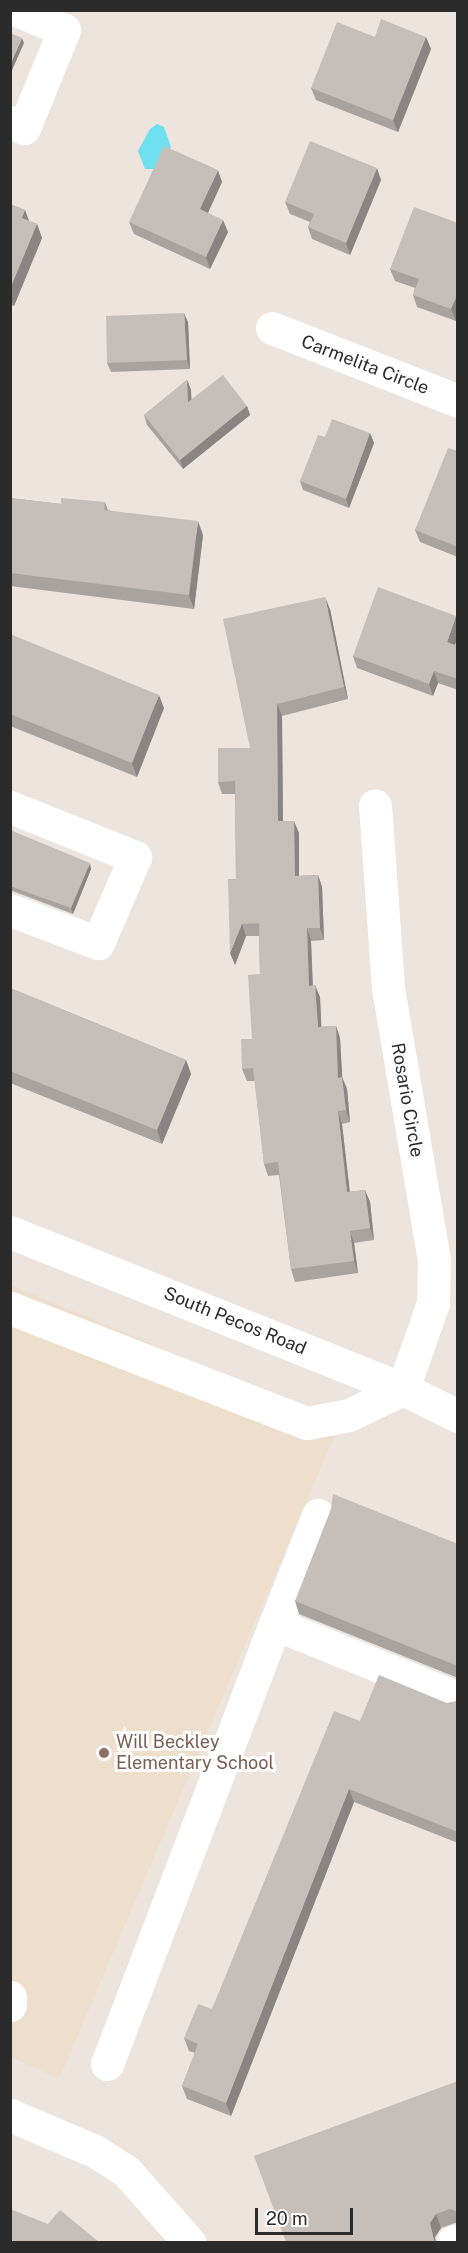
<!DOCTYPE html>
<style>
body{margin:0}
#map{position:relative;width:468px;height:2253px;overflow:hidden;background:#ede4dd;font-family:"Public Sans",sans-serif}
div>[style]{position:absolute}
.education>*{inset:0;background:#eedecc}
.water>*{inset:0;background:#6fe0ef}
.minor>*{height:33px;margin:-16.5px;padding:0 16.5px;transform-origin:16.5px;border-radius:16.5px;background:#fff}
.wall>*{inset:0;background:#a9a39f}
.shaded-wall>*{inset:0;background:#8a8582}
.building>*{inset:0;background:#c5beb9}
.dots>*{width:16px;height:16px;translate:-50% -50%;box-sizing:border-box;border:3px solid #fff;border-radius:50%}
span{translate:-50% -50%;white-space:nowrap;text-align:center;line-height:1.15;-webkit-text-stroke:6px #fff;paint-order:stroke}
.street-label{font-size:18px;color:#2b2b2b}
.education-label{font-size:18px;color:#785e54}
.left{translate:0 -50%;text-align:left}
.frame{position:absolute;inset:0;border:12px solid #2b2b2b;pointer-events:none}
.scale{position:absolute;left:255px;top:2208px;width:98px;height:27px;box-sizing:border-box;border:3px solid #2b2b2b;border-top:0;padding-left:8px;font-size:18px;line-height:21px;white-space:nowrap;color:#2b2b2b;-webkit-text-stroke:4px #fff;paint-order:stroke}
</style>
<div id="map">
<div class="education">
<i style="clip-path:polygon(11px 1285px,340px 1423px,59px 2079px,11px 2057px)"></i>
</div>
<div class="water">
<i style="clip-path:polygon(157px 124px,164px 127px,171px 147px,155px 169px,145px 169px,138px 151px,150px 129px)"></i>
</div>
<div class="minor">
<i style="left:10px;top:122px;width:15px;rotate:23deg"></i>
<i style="left:24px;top:128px;width:106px;rotate:-67.8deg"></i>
<i style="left:64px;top:30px;width:51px;rotate:-156.9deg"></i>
<i style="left:272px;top:328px;width:200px;rotate:21.4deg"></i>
<i style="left:10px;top:807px;width:135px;rotate:21.8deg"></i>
<i style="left:135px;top:857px;width:94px;rotate:113.3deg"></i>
<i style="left:98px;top:943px;width:94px;rotate:-159.4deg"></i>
<i style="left:10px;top:1232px;width:423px;rotate:21.8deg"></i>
<i style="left:403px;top:1389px;width:61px;rotate:26.1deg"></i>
<i style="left:10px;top:1308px;width:318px;rotate:21.2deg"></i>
<i style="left:307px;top:1423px;width:43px;rotate:-10.8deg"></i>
<i style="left:349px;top:1415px;width:60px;rotate:-25.7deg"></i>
<i style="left:403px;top:1389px;width:91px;rotate:-70.8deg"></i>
<i style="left:433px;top:1303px;width:43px;rotate:-88.7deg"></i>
<i style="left:434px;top:1260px;width:277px;rotate:-99.6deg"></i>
<i style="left:388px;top:987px;width:182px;rotate:-94.1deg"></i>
<i style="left:318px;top:1515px;width:117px;rotate:111.5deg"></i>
<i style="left:275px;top:1624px;width:197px;rotate:22deg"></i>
<i style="left:10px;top:1997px;width:8px;rotate:90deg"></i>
<i style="left:107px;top:2064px;width:471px;rotate:-69.1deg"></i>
<i style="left:10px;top:2115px;width:92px;rotate:23deg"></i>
<i style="left:95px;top:2151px;width:38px;rotate:33deg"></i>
<i style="left:127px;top:2172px;width:94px;rotate:48.5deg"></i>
<i style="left:453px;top:2242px;width:5px;rotate:-11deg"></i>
</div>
<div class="wall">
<i style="clip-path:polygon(375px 37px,426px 37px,431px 49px,398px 132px,316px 100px,311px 88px)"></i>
<i style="clip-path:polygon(381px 180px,350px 255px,312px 239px,308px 227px,310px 222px,290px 214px,285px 202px)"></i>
<i style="clip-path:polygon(222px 182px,208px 213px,228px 232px,210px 269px,134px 234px,129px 222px)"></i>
<i style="clip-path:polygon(10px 204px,25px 210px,29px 221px,37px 224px,42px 238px,14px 306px,10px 305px)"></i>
<i style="clip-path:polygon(458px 223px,456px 321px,417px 307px,413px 295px,415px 288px,395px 281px,390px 269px)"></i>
<i style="clip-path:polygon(188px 322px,190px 369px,111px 372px,107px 363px)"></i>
<i style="clip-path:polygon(187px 380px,191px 390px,191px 400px,247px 406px,250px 415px,183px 469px,147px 425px,144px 415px)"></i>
<i style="clip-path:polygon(370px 433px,374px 443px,349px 508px,303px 490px,300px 481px)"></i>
<i style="clip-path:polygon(458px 451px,458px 557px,420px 542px,415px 530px)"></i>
<i style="clip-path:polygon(10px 498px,61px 504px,105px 502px,108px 510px,203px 535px,194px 609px,10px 586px)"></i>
<i style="clip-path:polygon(330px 609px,348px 699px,282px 716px,283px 821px,299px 833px,299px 876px,318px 875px,322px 887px,324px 940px,311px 941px,313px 985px,320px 997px,321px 1027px,336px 1026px,340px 1038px,342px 1077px,347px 1089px,350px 1122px,342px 1124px,350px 1192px,365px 1190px,370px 1202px,374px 1240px,354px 1243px,358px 1273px,295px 1282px,291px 1269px,279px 1175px,268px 1176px,264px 1164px,255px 1081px,247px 1081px,242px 1069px,252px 1039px,260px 974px,259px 936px,246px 936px,235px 965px,236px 879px,235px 794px,222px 794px,218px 782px,250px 748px)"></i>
<i style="clip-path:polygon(10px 634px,164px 708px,137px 777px,10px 726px)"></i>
<i style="clip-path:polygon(458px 646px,458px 690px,438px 683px,433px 696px,357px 668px,353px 656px)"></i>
<i style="clip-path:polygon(10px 830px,91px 869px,73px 914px,10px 890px)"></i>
<i style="clip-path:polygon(10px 988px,186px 1060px,191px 1074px,162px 1144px,10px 1083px)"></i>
<i style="clip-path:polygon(458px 1544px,458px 1678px,299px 1614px,295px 1601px)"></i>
<i style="clip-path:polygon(458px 1701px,458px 1843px,354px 1802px,231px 2116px,187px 2099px,182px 2086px,195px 2053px,189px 2051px,184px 2038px,212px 2009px,360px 1721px)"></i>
<i style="clip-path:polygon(458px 2081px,458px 2224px,455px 2223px,441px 2228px,435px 2237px,285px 2242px)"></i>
</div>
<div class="shaded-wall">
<i style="clip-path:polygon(426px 37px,431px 49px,398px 132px,393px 120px)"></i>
<i style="clip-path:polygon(22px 38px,24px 43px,10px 75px,10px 65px)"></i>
<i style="clip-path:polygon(377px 168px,381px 180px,350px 255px,346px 243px)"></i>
<i style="clip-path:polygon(218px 170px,222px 182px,204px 221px,200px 209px)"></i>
<i style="clip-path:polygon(25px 210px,30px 224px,22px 218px)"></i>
<i style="clip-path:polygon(223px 220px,228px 232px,210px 269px,206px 257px)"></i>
<i style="clip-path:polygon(37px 224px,42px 238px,14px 306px,10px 296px,10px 289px)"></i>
<i style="clip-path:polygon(458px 293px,458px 316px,456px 321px,451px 309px)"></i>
<i style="clip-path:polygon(184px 313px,188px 322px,190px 369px,187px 360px)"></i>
<i style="clip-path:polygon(187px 380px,191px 390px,192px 411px,188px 402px)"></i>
<i style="clip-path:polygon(247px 406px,250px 415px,183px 469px,180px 460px)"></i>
<i style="clip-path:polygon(370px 433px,374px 443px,349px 508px,346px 499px)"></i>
<i style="clip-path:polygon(198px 521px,203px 535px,194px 609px,189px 595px)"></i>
<i style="clip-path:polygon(325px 597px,330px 609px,348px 699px,344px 687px)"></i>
<i style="clip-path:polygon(456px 616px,458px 619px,458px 637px,452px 654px,447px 642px)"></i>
<i style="clip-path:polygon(434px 671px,438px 683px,433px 696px,429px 684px)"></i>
<i style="clip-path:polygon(159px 695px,164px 708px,137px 777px,132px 763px)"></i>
<i style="clip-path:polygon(277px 704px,282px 716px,283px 833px,278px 821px)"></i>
<i style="clip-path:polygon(294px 821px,299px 833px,299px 888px,295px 876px)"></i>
<i style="clip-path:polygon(90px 863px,91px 869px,73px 914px,71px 908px)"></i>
<i style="clip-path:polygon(318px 875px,322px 887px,324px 940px,320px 928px)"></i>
<i style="clip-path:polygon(242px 924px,246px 936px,235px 965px,230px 953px)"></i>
<i style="clip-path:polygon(307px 928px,311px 941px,313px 998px,309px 986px)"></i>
<i style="clip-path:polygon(315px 985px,320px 997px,322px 1039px,318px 1027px)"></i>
<i style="clip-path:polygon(336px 1026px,340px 1038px,343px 1090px,338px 1078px)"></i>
<i style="clip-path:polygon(186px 1060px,191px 1074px,162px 1144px,157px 1130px)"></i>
<i style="clip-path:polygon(342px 1077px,347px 1089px,350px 1122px,346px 1110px)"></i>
<i style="clip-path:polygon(338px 1111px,342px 1124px,351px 1204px,347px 1192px)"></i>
<i style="clip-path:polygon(365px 1190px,370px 1202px,374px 1240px,370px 1228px)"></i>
<i style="clip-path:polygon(350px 1231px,354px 1243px,358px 1273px,354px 1261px)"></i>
<i style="clip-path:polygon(349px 1789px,354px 1802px,231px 2116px,226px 2103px)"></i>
<i style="clip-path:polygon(436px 2214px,441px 2228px,435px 2237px,436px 2242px,434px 2242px,430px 2223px)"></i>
</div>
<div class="building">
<i style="clip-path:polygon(381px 19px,426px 37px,393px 120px,311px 88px,337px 22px,375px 37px)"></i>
<i style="clip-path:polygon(10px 33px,22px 38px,10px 65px)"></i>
<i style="clip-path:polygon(310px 141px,377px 168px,346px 243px,308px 227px,314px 214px,285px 202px)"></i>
<i style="clip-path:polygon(164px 146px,218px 170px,200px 209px,223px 220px,206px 257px,129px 222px)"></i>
<i style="clip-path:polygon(10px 204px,25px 210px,22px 218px,37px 224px,10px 289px)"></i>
<i style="clip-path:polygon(414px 207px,458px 223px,458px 293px,451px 309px,413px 295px,419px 279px,390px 269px)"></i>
<i style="clip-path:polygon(184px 313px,187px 360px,107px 363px,106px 316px)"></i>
<i style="clip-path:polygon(223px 375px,247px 406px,180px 460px,144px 415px,187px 380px,188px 402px)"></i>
<i style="clip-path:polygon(332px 419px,370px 433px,346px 499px,300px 481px,318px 435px,325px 437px)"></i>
<i style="clip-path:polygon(448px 448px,458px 451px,458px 547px,415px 530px)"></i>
<i style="clip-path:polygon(10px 498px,61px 504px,61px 498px,105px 502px,104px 510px,198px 521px,189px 595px,10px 573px)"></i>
<i style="clip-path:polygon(378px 587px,456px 616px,447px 642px,458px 646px,458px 679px,434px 671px,429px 684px,353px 656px)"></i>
<i style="clip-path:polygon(325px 597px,344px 687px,277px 704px,278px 821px,294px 821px,295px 876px,318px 875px,320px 928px,307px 928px,309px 986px,315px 985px,318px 1027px,336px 1026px,338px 1078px,342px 1077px,346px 1110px,338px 1111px,347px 1192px,365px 1190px,370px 1228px,350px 1231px,354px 1261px,291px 1269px,278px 1162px,264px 1164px,253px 1068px,242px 1069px,241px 1039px,252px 1039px,248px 975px,260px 974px,259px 923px,242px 924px,230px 953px,228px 879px,236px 879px,235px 781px,218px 782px,218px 748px,250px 748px,223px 619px)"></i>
<i style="clip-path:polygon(10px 634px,159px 695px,132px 763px,10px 714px)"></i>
<i style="clip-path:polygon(10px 830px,90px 863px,71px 908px,10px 886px)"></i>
<i style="clip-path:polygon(10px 988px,186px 1060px,157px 1130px,10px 1071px)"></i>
<i style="clip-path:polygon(333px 1494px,458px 1544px,458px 1666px,295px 1601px,331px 1509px)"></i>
<i style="clip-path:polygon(379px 1675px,447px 1703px,458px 1701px,458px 1832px,349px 1789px,226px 2103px,182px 2086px,198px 2044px,184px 2038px,198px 2004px,212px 2009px,334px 1711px,360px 1721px)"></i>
<i style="clip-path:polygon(458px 2081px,458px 2212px,450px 2209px,436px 2214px,430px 2223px,434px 2240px,437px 2242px,286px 2242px,254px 2156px)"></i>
<i style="clip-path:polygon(10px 2209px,48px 2224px,60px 2210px,99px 2242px,10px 2242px)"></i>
</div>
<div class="dots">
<i style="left:104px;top:1753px;background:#8d6e63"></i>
</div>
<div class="street-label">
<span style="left:365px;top:365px;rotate:21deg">Carmelita Circle</span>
<span style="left:407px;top:1100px;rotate:80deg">Rosario Circle</span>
<span style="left:235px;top:1321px;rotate:22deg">South Pecos Road</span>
</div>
<div class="education-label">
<span class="left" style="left:116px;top:1753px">Will Beckley<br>Elementary School</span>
</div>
<div class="frame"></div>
<div class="scale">20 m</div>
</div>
